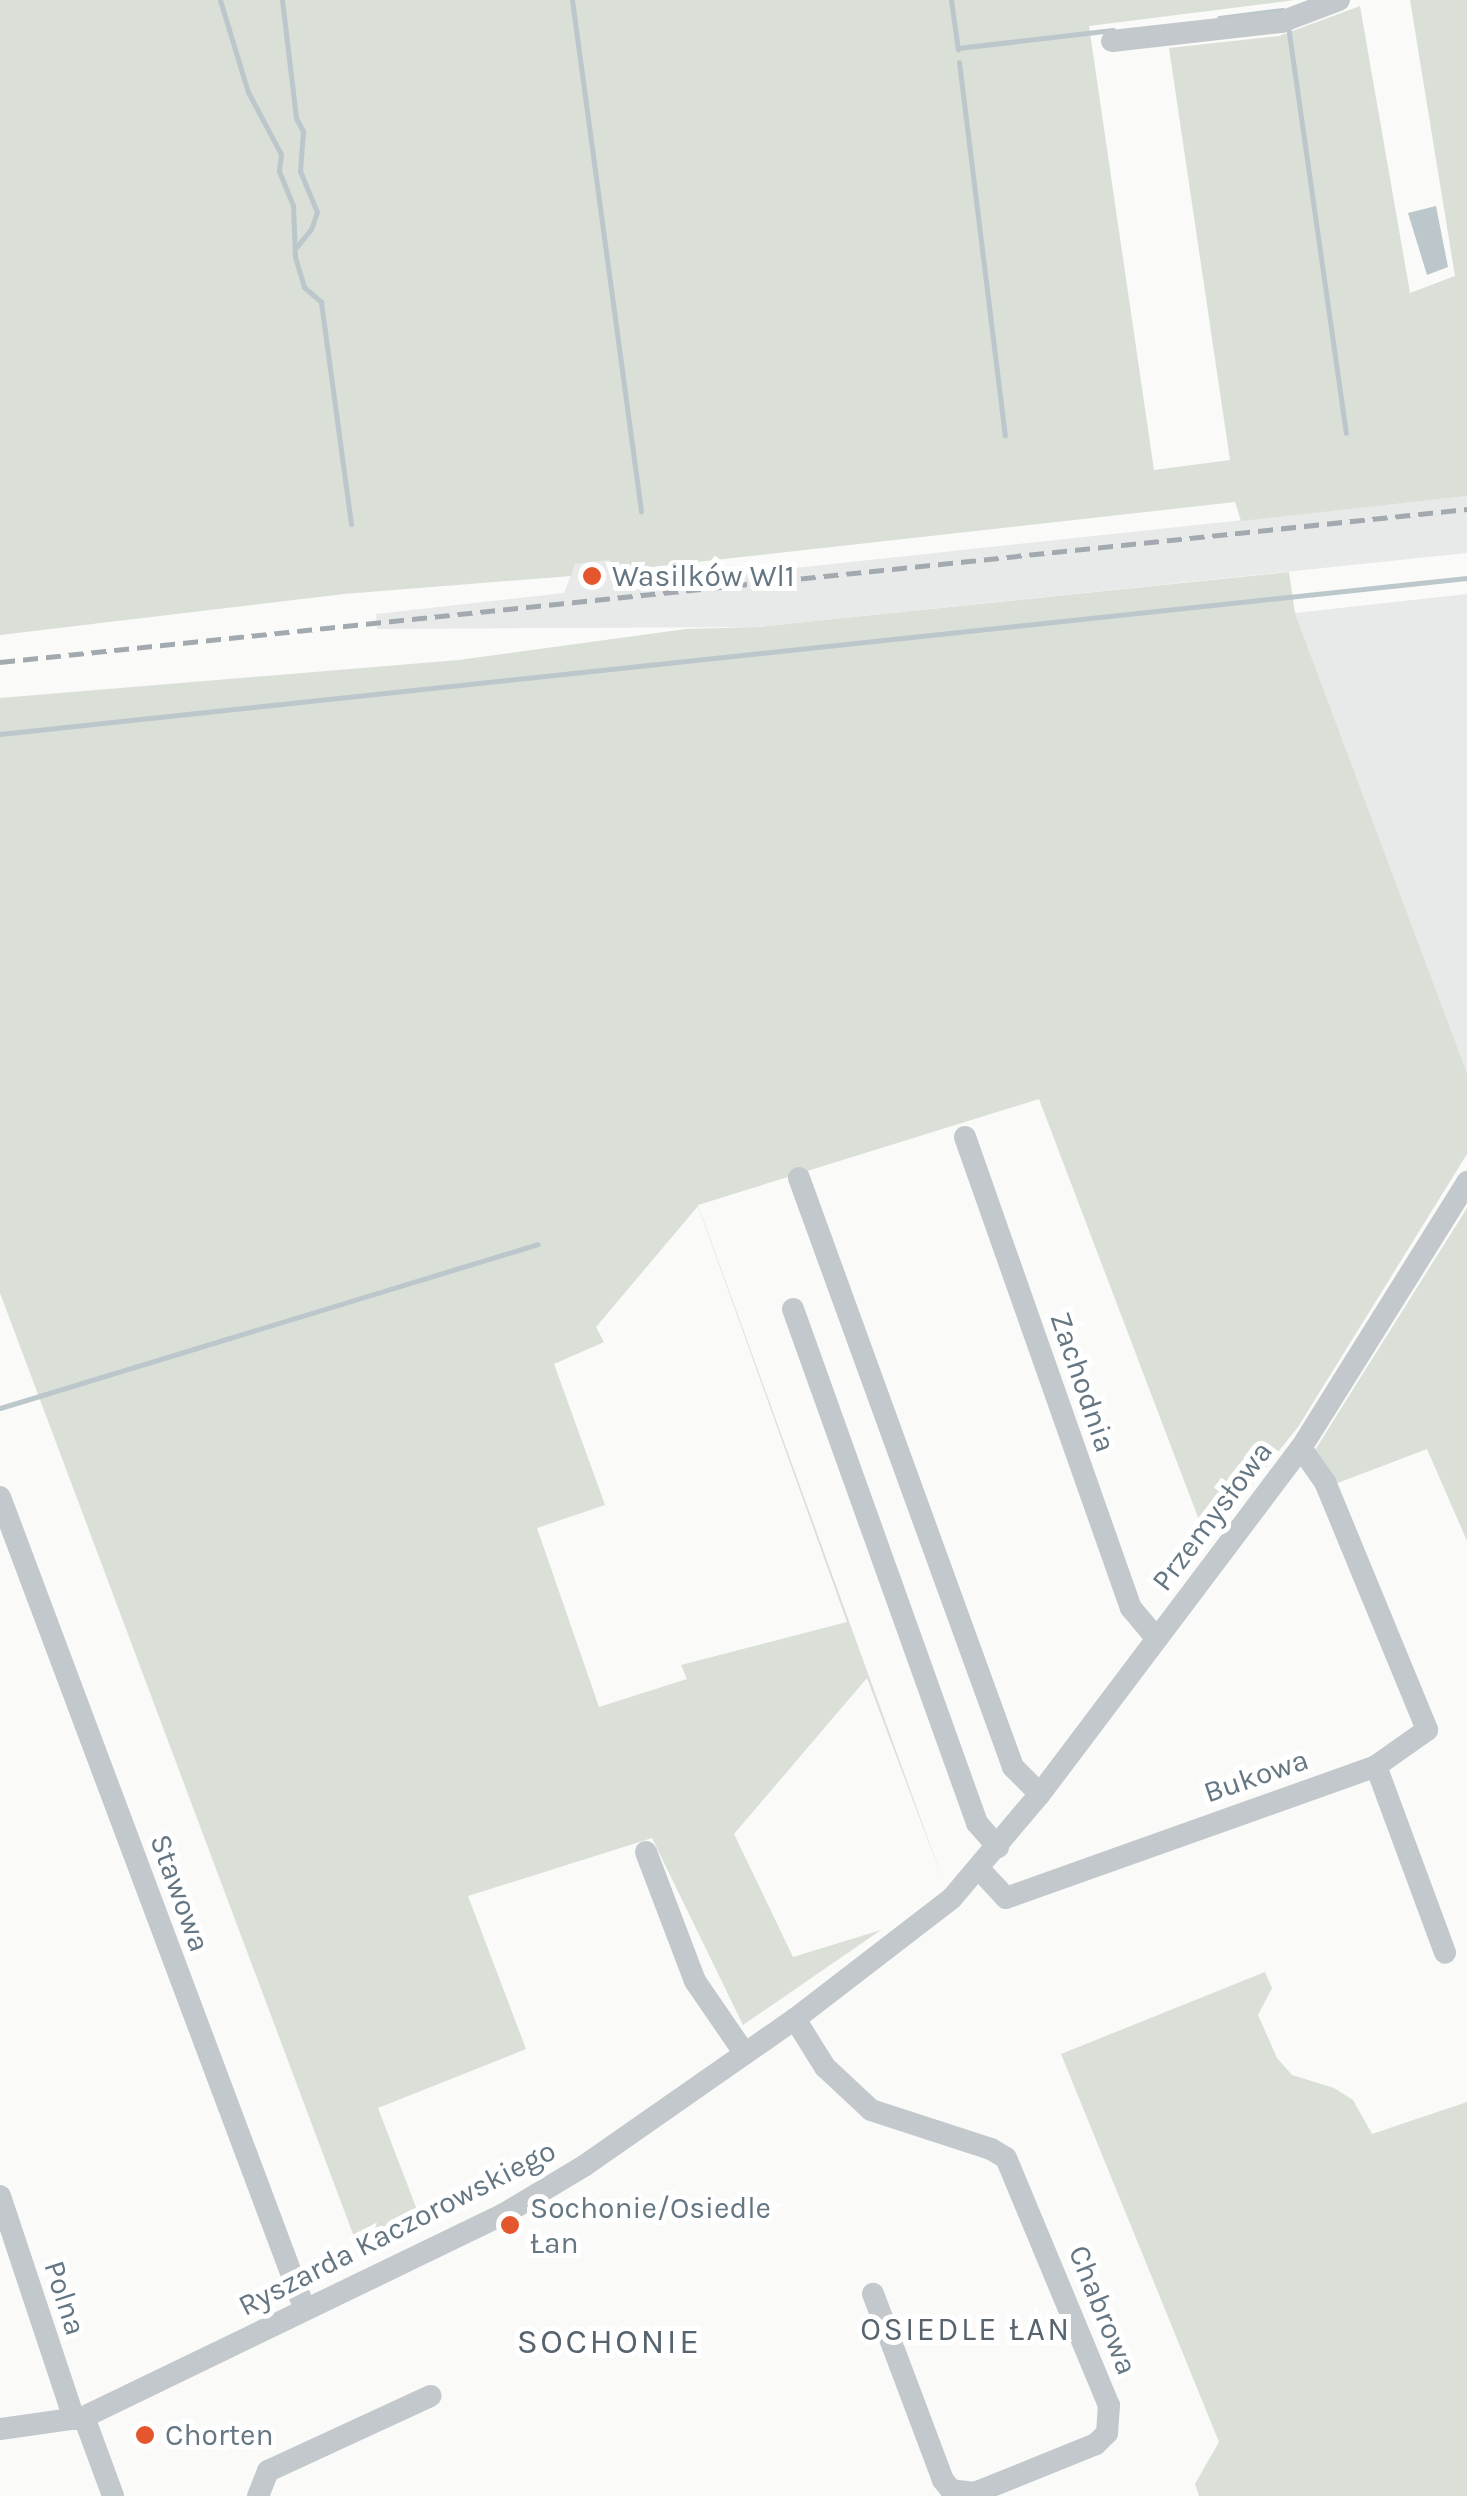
<!DOCTYPE html>
<meta charset="utf-8">
<style>
body{margin:0}
#map{position:relative;width:1467px;height:2496px;overflow:hidden;background:#fafaf8;font-family:Karla,sans-serif}
div>[style]{position:absolute}
.built>*{inset:0;background:#e8e9e9}
.green>*{inset:0;background:#dadfd7}
.water>*{inset:0;background:#bbc7cb}
.stream>*{height:5px;margin:-2.5px;padding:0 2.5px;transform-origin:2.5px;border-radius:2.5px;background:#bbc7cb}
.minor>*{height:22px;margin:-11px;padding:0 11px;transform-origin:11px;border-radius:11px;background:#c3c8cc}
.rail>*{height:5px;margin-top:-2.5px;transform-origin:0;background:repeating-linear-gradient(90deg,#a2aab0 0 15px,transparent 0 23px)}
.dots>*{width:28px;height:28px;translate:-50% -50%;box-sizing:border-box;border:5px solid #fff;border-radius:50%}
span{translate:-50% -50%;white-space:nowrap;text-align:center;line-height:1.15;-webkit-text-stroke:10px #fff;paint-order:stroke}
.poi-label{font-size:30px;color:#657683}
.left{translate:0 -50%;text-align:left}
.street-label{font-size:30px;color:#657683}
.neighbourhood-label{font-size:32px;color:#57646e;letter-spacing:2.5px}
.quarter-label{font-size:35px;color:#57646e;letter-spacing:2.5px}
</style>
<div id="map">
<div class="built">
<i style="clip-path:polygon(1467px 496px,1467px 553px,758px 627px,377px 629px,376px 614px,564px 593px,575px 564px,609px 560px,627px 586px)"></i>
<i style="clip-path:polygon(1467px 594px,1467px 1073px,1295px 613px)"></i>
</div>
<div class="green">
<i style="clip-path:polygon(0 0,1295px 0,1089px 26px,1154px 470px,1230px 460px,1169px 48px,1279px 36px,1360px 6px,1410px 293px,1455px 276px,1410px 0,1467px 0,1467px 496px,1241px 521px,1235px 502px,617px 571px,609px 560px,575px 564px,571px 576px,344px 594px,0 635px)"></i>
<i style="clip-path:polygon(evenodd,1289px 572px,1295px 613px,1467px 1073px,1467px 1154px,1298px 1427px,1207px 1541px,1039px 1099px,698px 1205px,944px 1883px,867px 1678px,734px 1834px,793px 1957px,881px 1930px,743px 2025px,652px 1838px,468px 1896px,526px 2049px,378px 2108px,424px 2228px,362px 2258px,0 1293px,0 698px,459px 660px,686px 629px,758px 627px,1289px 572px,698px 1206px,847px 1622px,681px 1665px,687px 1679px,599px 1707px,537px 1528px,605px 1505px,554px 1364px,604px 1342px,596px 1327px,698px 1206px)"></i>
<i style="clip-path:polygon(1467px 1208px,1467px 1541px,1427px 1449px,1335px 1484px,1315px 1450px)"></i>
<i style="clip-path:polygon(1265px 1972px,1272px 1988px,1258px 2015px,1277px 2058px,1292px 2075px,1334px 2088px,1353px 2100px,1372px 2134px,1467px 2102px,1467px 2496px,1199px 2496px,1195px 2484px,1219px 2442px,1061px 2054px)"></i>
</div>
<div class="water">
<i style="clip-path:polygon(1436px 206px,1448px 267px,1427px 275px,1408px 213px)"></i>
</div>
<div class="stream">
<i style="left:220px;top:0;width:96px;rotate:73.1deg"></i>
<i style="left:248px;top:92px;width:70px;rotate:62deg"></i>
<i style="left:281px;top:154px;width:17px;rotate:97deg"></i>
<i style="left:279px;top:171px;width:37px;rotate:68deg"></i>
<i style="left:293px;top:205px;width:52px;rotate:87.8deg"></i>
<i style="left:295px;top:257px;width:31px;rotate:73deg"></i>
<i style="left:304px;top:287px;width:23px;rotate:41deg"></i>
<i style="left:321px;top:302px;width:224px;rotate:82.3deg"></i>
<i style="left:282px;top:0;width:119px;rotate:83.2deg"></i>
<i style="left:296px;top:118px;width:15px;rotate:62deg"></i>
<i style="left:303px;top:131px;width:40px;rotate:94.3deg"></i>
<i style="left:300px;top:171px;width:44px;rotate:67.5deg"></i>
<i style="left:317px;top:212px;width:18px;rotate:109deg"></i>
<i style="left:311px;top:229px;width:22px;rotate:129deg"></i>
<i style="left:572px;top:0;width:516px;rotate:82.31deg"></i>
<i style="left:951px;top:0;width:50px;rotate:82deg"></i>
<i style="left:1219px;top:18px;width:64px;rotate:-7.2deg"></i>
<i style="left:1288px;top:26px;width:411px;rotate:81.9deg"></i>
<i style="left:958px;top:48px;width:156px;rotate:-6.6deg"></i>
<i style="left:959px;top:62px;width:376px;rotate:83deg"></i>
<i style="left:0;top:734px;width:1475px;rotate:-6.07deg"></i>
<i style="left:0;top:1408px;width:562px;rotate:-16.95deg"></i>
</div>
<div class="minor">
<i style="left:1112px;top:41px;width:170px;rotate:-6.4deg"></i>
<i style="left:1281px;top:22px;width:62px;rotate:-20.8deg"></i>
<i style="left:965px;top:1137px;width:499px;rotate:70.6deg"></i>
<i style="left:1131px;top:1608px;width:40px;rotate:50deg"></i>
<i style="left:799px;top:1178px;width:627px;rotate:70.03deg"></i>
<i style="left:1013px;top:1767px;width:38px;rotate:45deg"></i>
<i style="left:793px;top:1309px;width:546px;rotate:70.3deg"></i>
<i style="left:977px;top:1823px;width:32px;rotate:49deg"></i>
<i style="left:1301px;top:1448px;width:42px;rotate:54.8deg"></i>
<i style="left:1325px;top:1482px;width:268px;rotate:67.6deg"></i>
<i style="left:1427px;top:1730px;width:62px;rotate:144.8deg"></i>
<i style="left:0;top:1497px;width:868px;rotate:69.44deg"></i>
<i style="left:646px;top:1852px;width:138px;rotate:69.2deg"></i>
<i style="left:695px;top:1981px;width:88px;rotate:55.6deg"></i>
<i style="left:980px;top:1870px;width:38px;rotate:47deg"></i>
<i style="left:1006px;top:1898px;width:393px;rotate:-19.6deg"></i>
<i style="left:1376px;top:1766px;width:199px;rotate:69.7deg"></i>
<i style="left:795px;top:2019px;width:57px;rotate:58deg"></i>
<i style="left:825px;top:2067px;width:63px;rotate:43.1deg"></i>
<i style="left:871px;top:2110px;width:126px;rotate:18deg"></i>
<i style="left:991px;top:2149px;width:17px;rotate:31deg"></i>
<i style="left:1006px;top:2158px;width:268px;rotate:67.4deg"></i>
<i style="left:1109px;top:2405px;width:28px;rotate:94deg"></i>
<i style="left:1107px;top:2433px;width:16px;rotate:135deg"></i>
<i style="left:1096px;top:2444px;width:131px;rotate:158deg"></i>
<i style="left:975px;top:2493px;width:24px;rotate:-173deg"></i>
<i style="left:951px;top:2490px;width:13px;rotate:-129deg"></i>
<i style="left:943px;top:2480px;width:199px;rotate:-110.6deg"></i>
<i style="left:0;top:2196px;width:235px;rotate:71.6deg"></i>
<i style="left:84px;top:2417px;width:84px;rotate:69.8deg"></i>
<i style="left:0;top:2429px;width:85px;rotate:-8.1deg"></i>
<i style="left:84px;top:2417px;width:466px;rotate:-25.8deg"></i>
<i style="left:504px;top:2214px;width:93px;rotate:-31deg"></i>
<i style="left:584px;top:2166px;width:257px;rotate:-34.9deg"></i>
<i style="left:795px;top:2019px;width:198px;rotate:-37.6deg"></i>
<i style="left:952px;top:1898px;width:136px;rotate:-49.8deg"></i>
<i style="left:1040px;top:1794px;width:433px;rotate:-53deg"></i>
<i style="left:1301px;top:1448px;width:314px;rotate:-58deg"></i>
<i style="left:258px;top:2496px;width:27px;rotate:-68deg"></i>
<i style="left:268px;top:2471px;width:179px;rotate:-24.8deg"></i>
</div>
<div class="rail">
<i style="left:0;top:662px;width:1475px;rotate:-5.95deg"></i>
</div>
<div class="dots">
<i style="left:592px;top:576px;background:#e4572e"></i>
<i style="left:510px;top:2225px;background:#e4572e"></i>
<i style="left:145px;top:2435px;background:#e4572e"></i>
</div>
<div class="poi-label">
<span class="left" style="left:612px;top:576px">Wasilków Wl1</span>
<span class="left" style="left:530px;top:2225px">Sochonie/Osiedle<br>Łan</span>
<span class="left" style="left:165px;top:2435px">Chorten</span>
</div>
<div class="street-label">
<span style="left:1083px;top:1382px;rotate:71deg">Zachodnia</span>
<span style="left:1212px;top:1516px;rotate:-53deg">Przemysłowa</span>
<span style="left:1256px;top:1776px;rotate:-19deg">Bukowa</span>
<span style="left:180px;top:1893px;rotate:70deg">Stawowa</span>
<span style="left:397px;top:2228px;rotate:-27deg">Ryszarda Kaczorowskiego</span>
<span style="left:65px;top:2298px;rotate:72deg">Polna</span>
<span style="left:1103px;top:2310px;rotate:68deg">Chabrowa</span>
</div>
<div class="neighbourhood-label">
<span style="left:966px;top:2330px">OSIEDLE ŁAN</span>
</div>
<div class="quarter-label">
<span style="left:609px;top:2342px">SOCHONIE</span>
</div>
</div>
